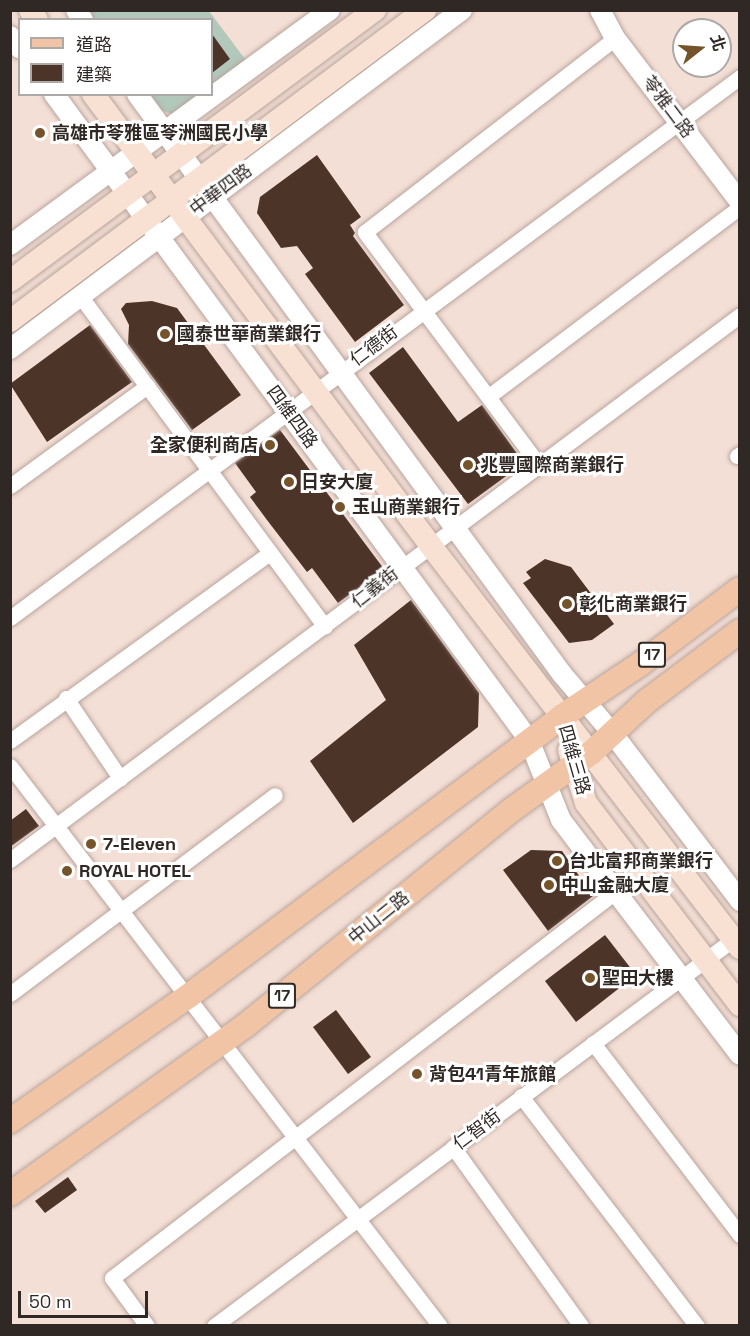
<!DOCTYPE html>
<meta charset="utf-8">
<style>
body{margin:0}
#map{position:relative;width:750px;height:1336px;overflow:hidden;background:#f4dfd6;font-family:"Space Grotesk","Noto Sans TC",sans-serif}
div>[style]{position:absolute}
.green>*{inset:0;background:#b2c8bb}
.building>*{inset:0;background:#4d3429}
.roads{filter:drop-shadow(0 0 2px #b9a59d) drop-shadow(0 0 2px #b9a59d)}
.minor>*{height:15px;margin:-7.5px;padding:0 7.5px;transform-origin:7.5px;border-radius:7.5px;background:#fff}
.tertiary>*{height:20px;margin:-10px;padding:0 10px;transform-origin:10px;border-radius:10px;background:#fff}
.secondary>*{height:22px;margin:-11px;padding:0 11px;transform-origin:11px;border-radius:11px;background:#f8e1d2}
.primary>*{height:24px;margin:-12px;padding:0 12px;transform-origin:12px;border-radius:12px;background:#f0c4a5}
.dots>*{width:16px;height:16px;translate:-50% -50%;box-sizing:border-box;border:3px solid #fff;border-radius:50%}
span{translate:-50% -50%;white-space:nowrap;text-align:center;line-height:1.15;-webkit-text-stroke:6px #fff;paint-order:stroke}
.shield-label span{padding:2px 4px;background:#fff;border:2px solid;border-radius:4px;-webkit-text-stroke-width:0}
.shield-label{font-size:16px;color:#302824;font-weight:700}
.street-label{font-size:18px;color:#302824}
.poi-label{font-size:18px;color:#302824;font-weight:700}
.left{translate:0 -50%;text-align:left}
.right{translate:-100% -50%;text-align:right}
.frame{position:absolute;inset:0;border:12px solid #302824;pointer-events:none}
.legend{position:absolute;left:18px;top:18px;width:195px;height:78px;box-sizing:border-box;background:#fff;border:2px solid #aca9a7;margin:0;padding:8px 10px;list-style:none;font-size:18px;color:#302824}
.legend li{display:flex;align-items:center;gap:12px;height:30px}
.legend b{width:30px;border:2px solid #aca9a7}
.north{position:absolute;left:672px;top:18px;width:60px;height:60px;box-sizing:border-box;background:#fff;border:2px solid #aca9a7;border-radius:50%;rotate:73deg;font-size:16px;font-weight:700;line-height:24px;text-align:center;color:#302824}
.north::after{content:'';display:block;margin:auto;width:21px;height:27px;background:#75542b;clip-path:polygon(50% 0,100% 100%,50% 72%,0 100%)}
.scale{position:absolute;left:18px;top:1291px;width:130px;height:27px;box-sizing:border-box;border:3px solid #302824;border-top:0;padding-left:8px;font-size:18px;line-height:21px;white-space:nowrap;color:#302824;-webkit-text-stroke:4px #fff;paint-order:stroke}
</style>
<div id="map">
<div class="green">
<i style="clip-path:polygon(85px 11px,209px 11px,248px 63px,212px 91px,212px 20px,92px 19px)"></i>
<i style="clip-path:polygon(147px 95px,207px 95px,179px 116px,157px 109px)"></i>
</div>
<div class="building">
<i style="clip-path:polygon(212px 34px,230px 59px,212px 73px)"></i>
<i style="clip-path:polygon(317px 155px,361px 217px,350px 225px,355px 233px,353px 236px,404px 305px,355px 342px,305px 274px,313px 268px,297px 246px,281px 248px,257px 213px,260px 197px)"></i>
<i style="clip-path:polygon(152px 301px,177px 308px,241px 395px,192px 430px,128px 344px,129px 325px,121px 309px,126px 303px)"></i>
<i style="clip-path:polygon(90px 325px,132px 382px,47px 442px,10px 384px)"></i>
<i style="clip-path:polygon(403px 347px,458px 422px,482px 405px,524px 463px,468px 504px,369px 373px)"></i>
<i style="clip-path:polygon(280px 430px,384px 569px,338px 603px,312px 568px,307px 572px,267px 520px,250px 497px,256px 492px,235px 463px)"></i>
<i style="clip-path:polygon(545px 559px,571px 567px,614px 624px,592px 640px,569px 643px,523px 583px,531px 578px,526px 572px)"></i>
<i style="clip-path:polygon(411px 600px,479px 693px,478px 727px,353px 823px,310px 761px,386px 700px,354px 645px)"></i>
<i style="clip-path:polygon(26px 809px,39px 826px,10px 847px,10px 821px)"></i>
<i style="clip-path:polygon(531px 850px,562px 851px,593px 896px,548px 931px,503px 870px)"></i>
<i style="clip-path:polygon(605px 935px,636px 975px,576px 1022px,545px 981px)"></i>
<i style="clip-path:polygon(336px 1010px,371px 1057px,348px 1074px,313px 1027px)"></i>
<i style="clip-path:polygon(68px 1177px,77px 1190px,45px 1213px,35px 1201px)"></i>
</div>
<div class="roads">
<div class="minor">
<i style="left:81px;top:297px;width:410px;rotate:53.5deg"></i>
<i style="left:489px;top:396px;width:314px;rotate:-37deg"></i>
<i style="left:737px;top:456px;width:4px;rotate:-34deg"></i>
<i style="left:539px;top:465px;width:291px;rotate:-126.8deg"></i>
<i style="left:365px;top:232px;width:316px;rotate:-37.8deg"></i>
<i style="left:10px;top:486px;width:170px;rotate:-36.1deg"></i>
<i style="left:10px;top:618px;width:909px;rotate:-36.54deg"></i>
<i style="left:66px;top:698px;width:97px;rotate:56deg"></i>
<i style="left:10px;top:741px;width:321px;rotate:-35.9deg"></i>
<i style="left:10px;top:766px;width:706px;rotate:52.48deg"></i>
<i style="left:10px;top:860px;width:911px;rotate:-36.74deg"></i>
<i style="left:10px;top:994px;width:331px;rotate:-36.9deg"></i>
<i style="left:593px;top:1043px;width:242px;rotate:52.6deg"></i>
<i style="left:521px;top:1096px;width:290px;rotate:52.6deg"></i>
<i style="left:453px;top:1147px;width:220px;rotate:54.4deg"></i>
<i style="left:147px;top:1326px;width:59px;rotate:-126.1deg"></i>
<i style="left:112px;top:1278px;width:634px;rotate:-37.5deg"></i>
<i style="left:214px;top:1326px;width:655px;rotate:-36.68deg"></i>
</div>
<div class="tertiary">
<i style="left:76px;top:10px;width:12px;rotate:55deg"></i>
<i style="left:600px;top:10px;width:32px;rotate:62deg"></i>
<i style="left:615px;top:38px;width:206px;rotate:52.7deg"></i>
<i style="left:10px;top:36px;width:16px;rotate:52deg"></i>
<i style="left:54px;top:94px;width:770px;rotate:53.67deg"></i>
<i style="left:510px;top:714px;width:32px;rotate:54deg"></i>
<i style="left:529px;top:740px;width:86px;rotate:68.2deg"></i>
<i style="left:561px;top:820px;width:295px;rotate:52.7deg"></i>
<i style="left:137px;top:94px;width:719px;rotate:53.77deg"></i>
<i style="left:562px;top:674px;width:79px;rotate:49.6deg"></i>
<i style="left:613px;top:734px;width:210px;rotate:52.7deg"></i>
<i style="left:10px;top:245px;width:397px;rotate:-36.3deg"></i>
<i style="left:10px;top:349px;width:565px;rotate:-36.87deg"></i>
</div>
<div class="secondary">
<i style="left:30px;top:10px;width:12px;rotate:55deg"></i>
<i style="left:93px;top:94px;width:564px;rotate:53.21deg"></i>
<i style="left:431px;top:546px;width:507px;rotate:52.45deg"></i>
<i style="left:10px;top:281px;width:455px;rotate:-36.6deg"></i>
<i style="left:10px;top:321px;width:519px;rotate:-36.85deg"></i>
<i style="left:569px;top:750px;width:56px;rotate:72.2deg"></i>
<i style="left:586px;top:803px;width:254px;rotate:52.7deg"></i>
</div>
<div class="primary">
<i style="left:10px;top:1121px;width:220px;rotate:-35deg"></i>
<i style="left:190px;top:995px;width:464px;rotate:-36.8deg"></i>
<i style="left:561px;top:717px;width:94px;rotate:-33.7deg"></i>
<i style="left:639px;top:665px;width:126px;rotate:-37deg"></i>
<i style="left:10px;top:1194px;width:290px;rotate:-35.6deg"></i>
<i style="left:246px;top:1025px;width:340px;rotate:-39deg"></i>
<i style="left:510px;top:811px;width:100px;rotate:-35.6deg"></i>
<i style="left:591px;top:753px;width:76px;rotate:-42.9deg"></i>
<i style="left:647px;top:701px;width:116px;rotate:-37deg"></i>
</div>
</div>
<div class="dots">
<i style="left:40px;top:133px;background:#75542b"></i>
<i style="left:165px;top:334px;background:#75542b"></i>
<i style="left:270px;top:445px;background:#75542b"></i>
<i style="left:468px;top:465px;background:#75542b"></i>
<i style="left:289px;top:482px;background:#75542b"></i>
<i style="left:340px;top:507px;background:#75542b"></i>
<i style="left:567px;top:604px;background:#75542b"></i>
<i style="left:91px;top:844px;background:#75542b"></i>
<i style="left:557px;top:861px;background:#75542b"></i>
<i style="left:67px;top:871px;background:#75542b"></i>
<i style="left:549px;top:885px;background:#75542b"></i>
<i style="left:590px;top:978px;background:#75542b"></i>
<i style="left:417px;top:1074px;background:#75542b"></i>
</div>
<div class="shield-label">
<span style="left:652px;top:655px">17</span>
<span style="left:282px;top:996px">17</span>
</div>
<div class="street-label">
<span style="left:668px;top:107px;rotate:53deg">苓雅二路</span>
<span style="left:221px;top:190px;rotate:-37deg">中華四路</span>
<span style="left:374px;top:346px;rotate:-37deg">仁德街</span>
<span style="left:292px;top:417px;rotate:54deg">四維四路</span>
<span style="left:375px;top:588px;rotate:-38deg">仁義街</span>
<span style="left:574px;top:760px;rotate:74deg">四維三路</span>
<span style="left:379px;top:918px;rotate:-39deg">中山二路</span>
<span style="left:477px;top:1130px;rotate:-37deg">仁智街</span>
</div>
<div class="poi-label">
<span class="left" style="left:52px;top:133px">高雄市苓雅區苓洲國民小學</span>
<span class="left" style="left:177px;top:334px">國泰世華商業銀行</span>
<span class="right" style="left:258px;top:445px">全家便利商店</span>
<span class="left" style="left:480px;top:465px">兆豐國際商業銀行</span>
<span class="left" style="left:301px;top:482px">日安大廈</span>
<span class="left" style="left:352px;top:507px">玉山商業銀行</span>
<span class="left" style="left:579px;top:604px">彰化商業銀行</span>
<span class="left" style="left:103px;top:844px">7-Eleven</span>
<span class="left" style="left:569px;top:861px">台北富邦商業銀行</span>
<span class="left" style="left:79px;top:871px">ROYAL HOTEL</span>
<span class="left" style="left:561px;top:885px">中山金融大廈</span>
<span class="left" style="left:602px;top:978px">聖田大樓</span>
<span class="left" style="left:429px;top:1074px">背包41青年旅館</span>
</div>
<div class="frame"></div>
<ul class="legend">
<li><b style="height:8px;background:#f0c4a5"></b>道路</li>
<li><b style="height:16px;background:#4d3429"></b>建築</li>
</ul>
<div class="north">北</div>
<div class="scale">50 m</div>
</div>
